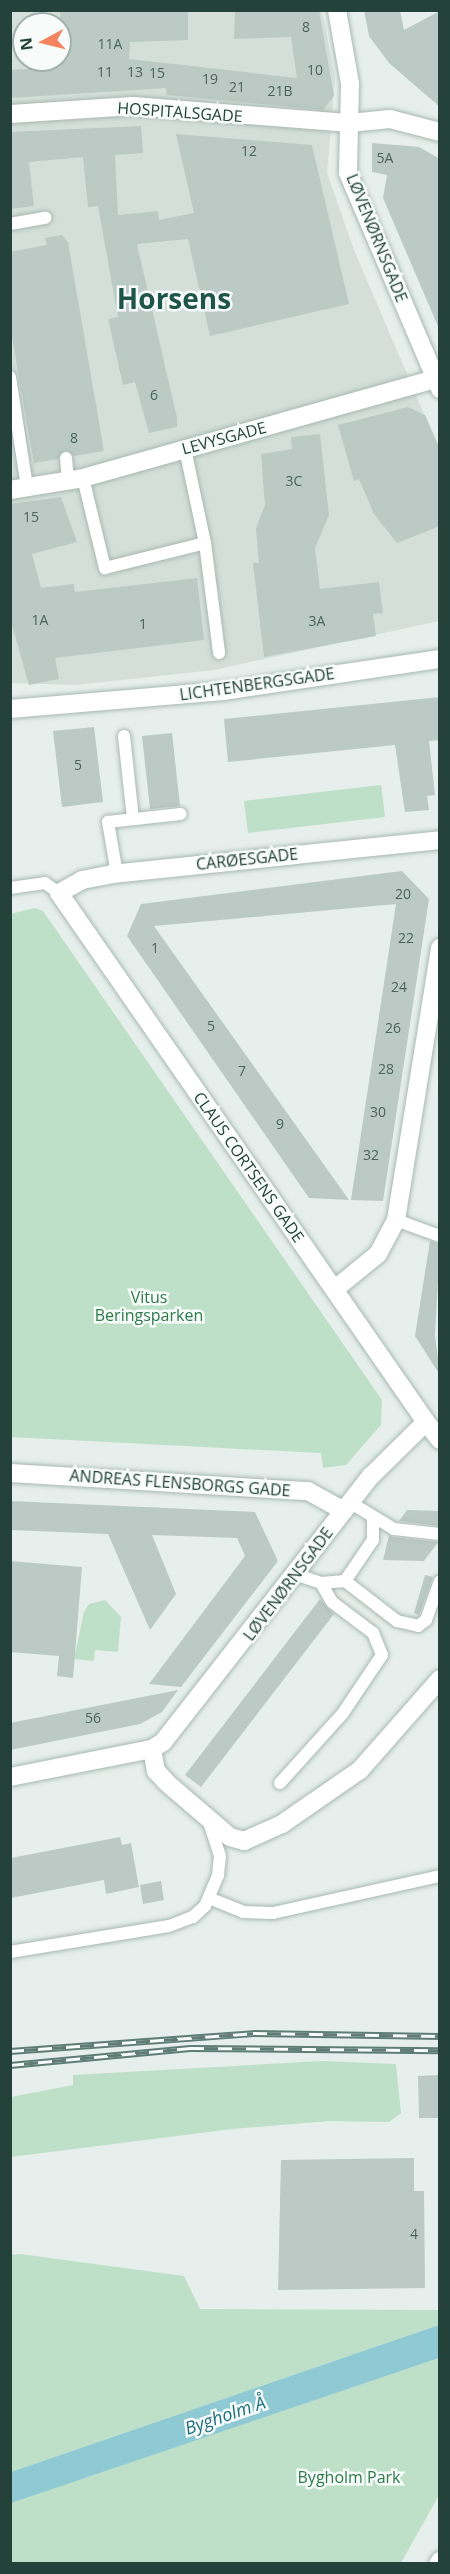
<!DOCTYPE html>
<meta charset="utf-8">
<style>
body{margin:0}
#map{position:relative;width:450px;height:2574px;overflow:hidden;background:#e6efeb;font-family:"Open Sans",sans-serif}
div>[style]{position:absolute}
.built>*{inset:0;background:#d4dfda}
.green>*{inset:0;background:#bfe0c8}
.water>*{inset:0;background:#8ec9d4}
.building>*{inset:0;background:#bbcac4}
.roads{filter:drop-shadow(0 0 2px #a8b8b2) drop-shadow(0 0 2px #a8b8b2)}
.service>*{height:12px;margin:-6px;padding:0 6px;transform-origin:6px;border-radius:6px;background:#fff}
.pedestrian>*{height:18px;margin:-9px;padding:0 9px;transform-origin:9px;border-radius:9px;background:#fff}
.minor>*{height:18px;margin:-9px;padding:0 9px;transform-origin:9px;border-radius:9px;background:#fff}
.tertiary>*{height:18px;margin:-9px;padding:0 9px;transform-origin:9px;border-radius:9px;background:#fff}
.rail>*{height:7px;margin-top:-3.5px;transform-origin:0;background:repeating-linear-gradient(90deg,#f7fbf9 0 14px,#5f7d75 0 28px);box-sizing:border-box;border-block:2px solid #5f7d75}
span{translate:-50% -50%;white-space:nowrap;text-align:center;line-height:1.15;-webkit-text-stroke:5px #f7fbf9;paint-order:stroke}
.number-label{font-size:14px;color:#4a645c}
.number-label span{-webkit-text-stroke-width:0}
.street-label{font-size:16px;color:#24423a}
.park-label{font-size:16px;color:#2d7a4b}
.water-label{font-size:18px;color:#1c6f80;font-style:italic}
.town-label{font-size:28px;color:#1f5548;font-weight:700}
.frame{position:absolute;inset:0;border:12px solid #24423a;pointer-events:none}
.north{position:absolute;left:12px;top:12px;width:60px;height:60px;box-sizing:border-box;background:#f7fbf9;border:2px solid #a3b1ad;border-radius:50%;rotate:263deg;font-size:16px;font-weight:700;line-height:24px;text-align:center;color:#24423a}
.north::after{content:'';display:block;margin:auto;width:21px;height:27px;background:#f4845f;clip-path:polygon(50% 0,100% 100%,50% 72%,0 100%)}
</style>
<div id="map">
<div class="built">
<i style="clip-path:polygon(evenodd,10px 11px,322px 11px,335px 78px,327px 173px,354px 250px,439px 449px,439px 621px,214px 670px,76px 685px,11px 683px,10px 11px,24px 24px,60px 24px,60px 60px,24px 60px,24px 24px)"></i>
</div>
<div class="green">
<i style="clip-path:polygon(381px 785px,385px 817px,248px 833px,244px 801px)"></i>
<i style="clip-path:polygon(35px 908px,43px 911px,382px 1400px,381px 1425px,346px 1465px,323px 1468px,321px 1453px,11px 1437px,10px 914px)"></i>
<i style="clip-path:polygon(105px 1600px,121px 1617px,118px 1652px,95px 1650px,94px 1661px,74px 1659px,84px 1612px,89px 1604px)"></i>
<i style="clip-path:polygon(322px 2061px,396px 2064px,401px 2113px,389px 2122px,330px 2121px,232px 2129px,11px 2157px,11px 2097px,73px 2085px,73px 2075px)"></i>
<i style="clip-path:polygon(20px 2254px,184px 2276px,200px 2309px,439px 2310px,439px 2325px,11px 2472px,10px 2255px)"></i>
<i style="clip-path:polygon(439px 2358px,439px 2495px,401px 2563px,11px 2563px,10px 2503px)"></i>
</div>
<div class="water">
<i style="clip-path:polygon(439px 2325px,439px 2358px,11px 2503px,11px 2472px)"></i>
</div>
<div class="building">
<i style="clip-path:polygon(60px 10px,188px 10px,188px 40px,130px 42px,129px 59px,297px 78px,291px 37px,234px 39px,235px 10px,319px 10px,334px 96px,323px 110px,167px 95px,166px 88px,10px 98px,10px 70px,60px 67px)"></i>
<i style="clip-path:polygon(364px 10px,400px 10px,404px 30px,440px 11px,440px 107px,389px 63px,369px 36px)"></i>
<i style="clip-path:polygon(141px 126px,143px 153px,115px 155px,118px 215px,158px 211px,159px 220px,194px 213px,176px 134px,312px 145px,349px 304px,210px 336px,188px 239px,137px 244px,177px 418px,177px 427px,149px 433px,135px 382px,123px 385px,108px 319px,118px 317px,98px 206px,88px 207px,83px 157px,29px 162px,34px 206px,10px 209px,10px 132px)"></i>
<i style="clip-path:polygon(372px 143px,419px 147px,440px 159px,440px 331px,383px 198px,387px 175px,372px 172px)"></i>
<i style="clip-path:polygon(62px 235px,68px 242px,104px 451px,74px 456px,65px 450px,58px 459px,34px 463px,10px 326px,10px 252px,47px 245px,45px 238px)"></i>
<i style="clip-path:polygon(408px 407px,425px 415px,440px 449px,440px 526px,397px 543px,374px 514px,359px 479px,354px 481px,338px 425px)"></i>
<i style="clip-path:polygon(320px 434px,329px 515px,315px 548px,320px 589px,379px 582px,383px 613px,373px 614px,376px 636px,264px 657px,253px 563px,259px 563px,256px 528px,265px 505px,261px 454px,292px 449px,291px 437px)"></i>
<i style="clip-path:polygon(61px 497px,77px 542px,32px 554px,41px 588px,74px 584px,75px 592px,197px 578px,204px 640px,55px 658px,59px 679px,29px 685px,10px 618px,10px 504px)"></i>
<i style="clip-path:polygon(440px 697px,440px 740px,429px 741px,435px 795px,427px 796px,429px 810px,405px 812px,395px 745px,228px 762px,224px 719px)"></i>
<i style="clip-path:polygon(94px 727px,103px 802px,62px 807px,53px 731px)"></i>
<i style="clip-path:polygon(172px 733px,180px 806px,150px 809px,142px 736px)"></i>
<i style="clip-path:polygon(402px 871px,429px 899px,383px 1201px,351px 1200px,396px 904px,154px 926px,349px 1200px,309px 1198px,127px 936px,141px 904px)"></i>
<i style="clip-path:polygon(430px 1241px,440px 1244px,435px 1335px,440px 1375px,415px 1336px)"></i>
<i style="clip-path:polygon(10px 1501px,255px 1512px,278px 1561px,181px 1687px,149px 1684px,245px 1556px,237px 1538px,152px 1535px,176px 1594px,150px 1630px,108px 1534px,10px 1530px)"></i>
<i style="clip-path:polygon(407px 1510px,440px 1511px,440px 1526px,399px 1521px)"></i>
<i style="clip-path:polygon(389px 1535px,393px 1537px,438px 1542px,424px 1561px,383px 1560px)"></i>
<i style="clip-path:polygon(10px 1561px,82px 1567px,73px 1678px,57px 1676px,59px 1656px,10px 1652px)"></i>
<i style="clip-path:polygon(425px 1575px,433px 1577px,419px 1615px,414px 1613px)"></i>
<i style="clip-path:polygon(320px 1599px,334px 1614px,201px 1787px,185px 1775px)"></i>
<i style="clip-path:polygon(178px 1690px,162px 1712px,140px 1724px,10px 1750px,10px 1723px)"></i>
<i style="clip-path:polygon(120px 1837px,122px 1845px,131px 1843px,139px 1887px,106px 1894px,104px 1880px,11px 1898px,11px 1858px)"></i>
<i style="clip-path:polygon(161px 1881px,164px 1900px,143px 1904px,140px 1885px)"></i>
<i style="clip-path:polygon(440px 2075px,440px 2118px,419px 2118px,418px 2076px)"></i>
<i style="clip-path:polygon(414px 2158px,414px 2191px,424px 2191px,425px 2288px,278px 2290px,281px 2160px)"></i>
</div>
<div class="roads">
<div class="service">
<i style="left:10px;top:224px;width:36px;rotate:-10deg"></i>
<i style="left:10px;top:377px;width:111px;rotate:81.2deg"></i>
<i style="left:185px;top:449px;width:96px;rotate:78deg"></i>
<i style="left:205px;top:543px;width:111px;rotate:82.7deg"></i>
<i style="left:66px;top:458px;width:22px;rotate:85deg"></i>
<i style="left:83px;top:478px;width:93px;rotate:76.3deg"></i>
<i style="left:105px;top:568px;width:103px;rotate:-14deg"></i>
<i style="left:124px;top:736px;width:83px;rotate:83.8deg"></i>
<i style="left:117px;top:874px;width:53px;rotate:-99.8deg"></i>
<i style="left:108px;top:822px;width:73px;rotate:-6.3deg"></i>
<i style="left:10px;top:888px;width:35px;rotate:-8deg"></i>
<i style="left:45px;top:883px;width:17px;rotate:36deg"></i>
<i style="left:396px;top:1220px;width:47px;rotate:20deg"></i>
<i style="left:351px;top:1503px;width:50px;rotate:31.2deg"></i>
<i style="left:394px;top:1529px;width:46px;rotate:6.2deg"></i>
<i style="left:295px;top:1574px;width:28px;rotate:19deg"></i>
<i style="left:321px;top:1583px;width:24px;rotate:-5deg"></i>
<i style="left:345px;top:1581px;width:66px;rotate:37.6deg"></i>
<i style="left:397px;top:1621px;width:22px;rotate:13deg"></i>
<i style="left:418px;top:1626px;width:10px;rotate:-37deg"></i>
<i style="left:426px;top:1620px;width:41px;rotate:-70.3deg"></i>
<i style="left:345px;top:1581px;width:50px;rotate:-55.7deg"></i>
<i style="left:373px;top:1540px;width:20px;rotate:-90deg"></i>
<i style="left:280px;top:1783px;width:94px;rotate:-48deg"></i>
<i style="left:343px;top:1713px;width:70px;rotate:-56.1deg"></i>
<i style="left:382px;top:1655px;width:24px;rotate:-112deg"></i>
<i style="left:373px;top:1633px;width:51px;rotate:-142.9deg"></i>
<i style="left:332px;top:1602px;width:22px;rotate:-120deg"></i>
<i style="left:209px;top:1898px;width:37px;rotate:22deg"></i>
<i style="left:243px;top:1912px;width:30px;rotate:2deg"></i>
<i style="left:273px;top:1913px;width:171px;rotate:-12.5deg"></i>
<i style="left:10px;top:1952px;width:161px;rotate:-9.3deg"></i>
<i style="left:169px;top:1926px;width:26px;rotate:-21deg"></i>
<i style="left:193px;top:1917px;width:16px;rotate:-43deg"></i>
<i style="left:205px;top:1906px;width:34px;rotate:-67deg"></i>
<i style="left:218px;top:1875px;width:19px;rotate:-84deg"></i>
<i style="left:220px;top:1856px;width:38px;rotate:-108deg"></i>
</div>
<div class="pedestrian">
<i style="left:10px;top:114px;width:123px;rotate:-3.7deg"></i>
<i style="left:133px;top:106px;width:218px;rotate:4.5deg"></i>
</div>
<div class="minor">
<i style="left:350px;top:123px;width:40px;rotate:-5.7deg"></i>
<i style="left:390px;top:119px;width:52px;rotate:14.6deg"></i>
<i style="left:10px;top:490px;width:74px;rotate:-9.3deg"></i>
<i style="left:83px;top:478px;width:366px;rotate:-15.7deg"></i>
<i style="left:335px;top:1289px;width:55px;rotate:-39.1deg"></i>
<i style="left:378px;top:1254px;width:38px;rotate:-62deg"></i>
<i style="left:396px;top:1220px;width:276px;rotate:-80.8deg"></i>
<i style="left:10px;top:1473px;width:299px;rotate:3.5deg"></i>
<i style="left:308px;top:1491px;width:41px;rotate:29.1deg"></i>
<i style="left:152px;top:1749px;width:22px;rotate:80deg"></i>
<i style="left:156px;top:1771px;width:16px;rotate:47deg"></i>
<i style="left:167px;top:1783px;width:83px;rotate:40.6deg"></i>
<i style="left:230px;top:1837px;width:15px;rotate:16deg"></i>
<i style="left:244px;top:1841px;width:42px;rotate:-24.1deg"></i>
<i style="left:282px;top:1824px;width:95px;rotate:-34.7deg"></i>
<i style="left:360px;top:1770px;width:121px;rotate:-48.7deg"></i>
<i style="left:10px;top:1777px;width:145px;rotate:-11.2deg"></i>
<i style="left:152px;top:1749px;width:13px;rotate:-32deg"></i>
<i style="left:163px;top:1742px;width:338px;rotate:-52deg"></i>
<i style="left:371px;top:1476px;width:77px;rotate:-44.5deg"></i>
<i style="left:426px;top:1422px;width:644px;rotate:-124.75deg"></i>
<i style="left:59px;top:893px;width:26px;rotate:-29deg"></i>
<i style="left:82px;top:880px;width:31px;rotate:-11deg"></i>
<i style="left:112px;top:874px;width:330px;rotate:-5.9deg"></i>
</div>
<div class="tertiary">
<i style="left:337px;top:10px;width:75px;rotate:80deg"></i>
<i style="left:350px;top:84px;width:89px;rotate:91.3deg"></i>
<i style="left:348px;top:173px;width:235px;rotate:66.9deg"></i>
<i style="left:10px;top:709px;width:214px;rotate:-4.8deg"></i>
<i style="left:223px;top:691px;width:219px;rotate:-8.4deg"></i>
<i style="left:426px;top:1422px;width:23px;rotate:52deg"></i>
<i style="left:438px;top:2564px;width:4px;rotate:-56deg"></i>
</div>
</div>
<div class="rail">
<i style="left:10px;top:2051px;width:244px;rotate:-4.2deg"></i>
<i style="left:253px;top:2033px;width:187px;rotate:0.9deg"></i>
<i style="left:10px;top:2065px;width:181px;rotate:-5.4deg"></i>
<i style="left:190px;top:2048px;width:250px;rotate:0.5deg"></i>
</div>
<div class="number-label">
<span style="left:306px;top:27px">8</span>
<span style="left:110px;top:44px">11A</span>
<span style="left:315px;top:70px">10</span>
<span style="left:105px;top:72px">11</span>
<span style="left:135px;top:72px">13</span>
<span style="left:157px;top:73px">15</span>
<span style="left:210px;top:79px">19</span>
<span style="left:237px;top:87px">21</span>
<span style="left:280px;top:91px">21B</span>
<span style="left:249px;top:151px">12</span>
<span style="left:385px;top:158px">5A</span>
<span style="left:154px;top:395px">6</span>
<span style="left:74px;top:438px">8</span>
<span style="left:294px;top:481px">3C</span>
<span style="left:31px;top:517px">15</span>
<span style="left:40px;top:620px">1A</span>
<span style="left:317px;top:621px">3A</span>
<span style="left:143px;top:624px">1</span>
<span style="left:78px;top:765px">5</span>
<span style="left:403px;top:894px">20</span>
<span style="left:406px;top:938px">22</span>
<span style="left:155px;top:948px">1</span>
<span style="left:399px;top:987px">24</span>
<span style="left:211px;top:1026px">5</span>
<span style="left:393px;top:1028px">26</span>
<span style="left:386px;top:1069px">28</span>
<span style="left:242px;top:1071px">7</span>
<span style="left:378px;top:1112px">30</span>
<span style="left:280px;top:1124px">9</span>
<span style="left:371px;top:1155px">32</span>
<span style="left:93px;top:1718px">56</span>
<span style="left:414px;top:2234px">4</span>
</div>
<div class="street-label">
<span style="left:180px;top:112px;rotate:4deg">HOSPITALSGADE</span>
<span style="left:377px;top:238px;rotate:68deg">LØVENØRNSGADE</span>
<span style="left:224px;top:438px;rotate:-15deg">LEVYSGADE</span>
<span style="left:257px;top:684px;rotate:-8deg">LICHTENBERGSGADE</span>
<span style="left:247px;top:859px;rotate:-6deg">CARØESGADE</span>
<span style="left:249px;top:1167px;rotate:55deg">CLAUS CORTSENS GADE</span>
<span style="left:180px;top:1483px;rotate:4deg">ANDREAS FLENSBORGS GADE</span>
<span style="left:288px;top:1584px;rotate:-53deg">LØVENØRNSGADE</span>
</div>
<div class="park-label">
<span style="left:149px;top:1306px">Vitus<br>Beringsparken</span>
<span style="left:349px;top:2477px">Bygholm Park</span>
</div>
<div class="water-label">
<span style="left:225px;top:2415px;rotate:-19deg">Bygholm Å</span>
</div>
<div class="town-label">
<span style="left:174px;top:298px">Horsens</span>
</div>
<div class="frame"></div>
<div class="north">N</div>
</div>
